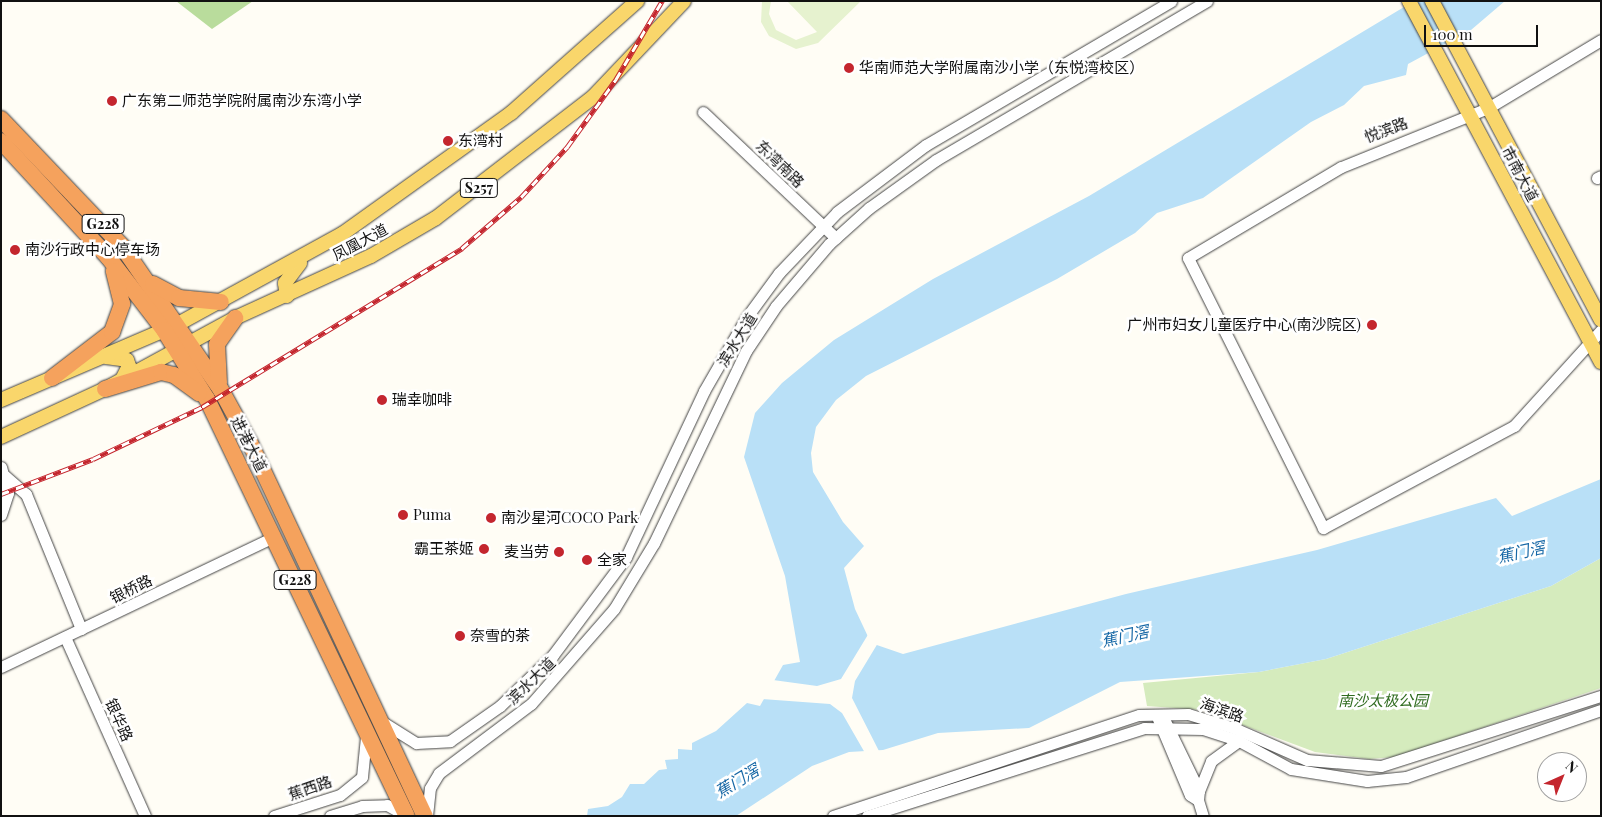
<!DOCTYPE html>
<meta charset="utf-8">
<style>
body{margin:0}
#map{position:relative;width:1602px;height:817px;overflow:hidden;background:#fffdf5;font-family:"Playfair Display","Noto Sans SC",serif}
div>[style]{position:absolute}
.green>*{inset:0;background:#d5ebbd}
.forest>*{inset:0;background:#b9dc9c}
.pitch>*{inset:0;background:#e6f2cf}
.water>*{inset:0;background:#b9e0f7}
.pier>*{inset:0;background:#fffdf5}
.roads{filter:drop-shadow(0 0 1px #444) drop-shadow(0 0 1px #444)}
.minor>*{height:11px;margin:-5.5px;padding:0 5.5px;transform-origin:5.5px;border-radius:5.5px;background:#fff}
.major>*{height:14px;margin:-7px;padding:0 7px;transform-origin:7px;border-radius:7px;background:#f9d66b}
.highway>*{height:16px;margin:-8px;padding:0 8px;transform-origin:8px;border-radius:8px;background:#f5a25d}
.rail>*{height:4.5px;margin-top:-2.25px;transform-origin:0;background:repeating-linear-gradient(90deg,#fff 0 8px,#c4262e 0 16px);box-sizing:border-box;border-block:1px solid #c4262e}
.dots>*{width:14px;height:14px;translate:-50% -50%;box-sizing:border-box;border:2px solid #fff;border-radius:50%}
span{translate:-50% -50%;white-space:nowrap;text-align:center;line-height:1.15;-webkit-text-stroke:5px #fff;paint-order:stroke}
.shield-label span{padding:1px 4px;background:#fff;border:1px solid;border-radius:4px;-webkit-text-stroke-width:0}
.shield-label{font-size:14px;color:#111;font-weight:700}
.poi-label{font-size:15px;color:#111}
.left{translate:0 -50%;text-align:left}
.right{translate:-100% -50%;text-align:right}
.street-label{font-size:15px;color:#111}
.park-label{font-size:15px;color:#2f6b1f;font-style:italic}
.water-label{font-size:16px;color:#1768a6;font-style:italic}
.frame{position:absolute;inset:0;border:2px solid #111;pointer-events:none}
.north{position:absolute;left:1537px;top:752px;width:50px;height:50px;box-sizing:border-box;background:#fff;border:1px solid #a0a0a0;border-radius:50%;rotate:44deg;font-size:14px;font-weight:700;line-height:20px;text-align:center;color:#111}
.north::after{content:'';display:block;margin:auto;width:18px;height:22px;background:#c4262e;clip-path:polygon(50% 0,100% 100%,50% 72%,0 100%)}
.scale{position:absolute;left:1424px;top:25px;width:114px;height:22px;box-sizing:border-box;border:2px solid #111;border-top:0;padding-left:6px;font-size:15px;line-height:18px;white-space:nowrap;color:#111;-webkit-text-stroke:4px #fff;paint-order:stroke}
</style>
<div id="map">
<div class="green">
<i style="clip-path:polygon(1601px 558px,1601px 688px,1395px 757px,1369px 759px,1315px 752px,1202px 710px,1147px 706px,1143px 683px,1259px 672px,1326px 659px,1551px 586px)"></i>
</div>
<div class="forest">
<i style="clip-path:polygon(176px 1px,253px 1px,212px 29px)"></i>
</div>
<div class="pitch">
<i style="clip-path:polygon(762px 1px,771px 1px,769px 14px,776px 30px,796px 40px,817px 32px,787px 1px,861px 1px,818px 43px,796px 49px,769px 36px,761px 22px)"></i>
</div>
<div class="water">
<i style="clip-path:polygon(1414px 1px,1505px 1px,1471px 30px,1408px 64px,1406px 75px,1364px 86px,1344px 105px,1311px 122px,1203px 198px,1157px 213px,1135px 233px,1057px 279px,866px 376px,836px 400px,816px 427px,811px 453px,813px 472px,843px 522px,864px 546px,844px 568px,855px 609px,871px 643px,903px 654px,1126px 594px,1317px 550px,1496px 498px,1512px 516px,1601px 479px,1601px 558px,1551px 586px,1326px 659px,1259px 672px,1120px 682px,1029px 728px,938px 733px,883px 750px,849px 752px,812px 766px,736px 816px,587px 816px,588px 809px,608px 806px,622px 797px,630px 784px,644px 784px,659px 770px,667px 769px,665px 760px,678px 759px,678px 749px,692px 750px,692px 743px,716px 731px,747px 703px,760px 706px,783px 665px,800px 662px,785px 576px,744px 457px,755px 413px,782px 383px,834px 340px,933px 279px,1089px 196px)"></i>
</div>
<div class="pier">
<i style="clip-path:polygon(869px 633px,878px 643px,855px 681px,852px 698px,880px 753px,865px 753px,842px 713px,830px 704px,762px 699px,773px 680px,817px 686px,841px 679px)"></i>
</div>
<div class="roads">
<div class="minor">
<i style="left:1601px;top:40px;width:132px;rotate:149deg"></i>
<i style="left:1488px;top:108px;width:158px;rotate:158.1deg"></i>
<i style="left:1341px;top:167px;width:178px;rotate:149.3deg"></i>
<i style="left:1188px;top:258px;width:302px;rotate:63.4deg"></i>
<i style="left:1323px;top:528px;width:217px;rotate:-28.1deg"></i>
<i style="left:1514px;top:426px;width:130px;rotate:-47.8deg"></i>
<i style="left:703px;top:112px;width:183px;rotate:43.5deg"></i>
<i style="left:1597px;top:178px;width:4px;rotate:-27deg"></i>
<i style="left:1px;top:467px;width:27px;rotate:75deg"></i>
<i style="left:8px;top:493px;width:23px;rotate:108deg"></i>
<i style="left:5px;top:476px;width:28px;rotate:41deg"></i>
<i style="left:26px;top:494px;width:146px;rotate:67.8deg"></i>
<i style="left:65px;top:637px;width:196px;rotate:65.9deg"></i>
<i style="left:1px;top:667px;width:302px;rotate:-25.5deg"></i>
<i style="left:1158px;top:719px;width:82px;rotate:67.2deg"></i>
<i style="left:1190px;top:795px;width:9px;rotate:32deg"></i>
<i style="left:1198px;top:800px;width:9px;rotate:-84deg"></i>
<i style="left:1199px;top:791px;width:78px;rotate:-115.9deg"></i>
<i style="left:384px;top:723px;width:38px;rotate:32deg"></i>
<i style="left:416px;top:743px;width:34px;rotate:-3deg"></i>
<i style="left:450px;top:741px;width:61px;rotate:-35deg"></i>
<i style="left:500px;top:706px;width:74px;rotate:-43.9deg"></i>
<i style="left:553px;top:655px;width:122px;rotate:-53.3deg"></i>
<i style="left:626px;top:557px;width:183px;rotate:-64.8deg"></i>
<i style="left:704px;top:391px;width:84px;rotate:-60.1deg"></i>
<i style="left:746px;top:318px;width:56px;rotate:-53.7deg"></i>
<i style="left:779px;top:273px;width:84px;rotate:-46.4deg"></i>
<i style="left:837px;top:212px;width:111px;rotate:-37deg"></i>
<i style="left:926px;top:145px;width:284px;rotate:-30.4deg"></i>
<i style="left:1199px;top:791px;width:32px;rotate:-68deg"></i>
<i style="left:1211px;top:761px;width:34px;rotate:-36deg"></i>
<i style="left:1198px;top:800px;width:17px;rotate:73deg"></i>
<i style="left:274px;top:816px;width:69px;rotate:-17.7deg"></i>
<i style="left:340px;top:795px;width:28px;rotate:-39deg"></i>
<i style="left:362px;top:777px;width:40px;rotate:-84.3deg"></i>
<i style="left:330px;top:816px;width:34px;rotate:-17deg"></i>
<i style="left:362px;top:806px;width:25px;rotate:-2deg"></i>
<i style="left:387px;top:805px;width:23px;rotate:29deg"></i>
<i style="left:427px;top:816px;width:28px;rotate:-84deg"></i>
<i style="left:430px;top:788px;width:17px;rotate:-59deg"></i>
<i style="left:439px;top:773px;width:115px;rotate:-36.9deg"></i>
<i style="left:531px;top:704px;width:126px;rotate:-48.9deg"></i>
<i style="left:614px;top:609px;width:77px;rotate:-58.8deg"></i>
<i style="left:654px;top:543px;width:213px;rotate:-64.4deg"></i>
<i style="left:746px;top:351px;width:54px;rotate:-56.3deg"></i>
<i style="left:776px;top:306px;width:82px;rotate:-49.5deg"></i>
<i style="left:829px;top:244px;width:54px;rotate:-42deg"></i>
<i style="left:869px;top:208px;width:82px;rotate:-35.6deg"></i>
<i style="left:936px;top:160px;width:314px;rotate:-30.4deg"></i>
<i style="left:833px;top:816px;width:322px;rotate:-18.3deg"></i>
<i style="left:1139px;top:715px;width:49px;rotate:-1.2deg"></i>
<i style="left:1188px;top:714px;width:48px;rotate:16.9deg"></i>
<i style="left:1234px;top:728px;width:80px;rotate:23.7deg"></i>
<i style="left:1307px;top:760px;width:74px;rotate:4.6deg"></i>
<i style="left:1381px;top:766px;width:231px;rotate:-17.7deg"></i>
<i style="left:867px;top:816px;width:291px;rotate:-17.6deg"></i>
<i style="left:1144px;top:728px;width:59px;rotate:1deg"></i>
<i style="left:1203px;top:729px;width:38px;rotate:18deg"></i>
<i style="left:1239px;top:741px;width:59px;rotate:28.3deg"></i>
<i style="left:1291px;top:769px;width:77px;rotate:9deg"></i>
<i style="left:1367px;top:781px;width:39px;rotate:-6deg"></i>
<i style="left:1406px;top:777px;width:206px;rotate:-19deg"></i>
</div>
<div class="major">
<i style="left:1409px;top:1px;width:409px;rotate:62deg"></i>
<i style="left:1432px;top:1px;width:361px;rotate:62.1deg"></i>
<i style="left:287px;top:296px;width:13px;rotate:-99deg"></i>
<i style="left:285px;top:283px;width:25px;rotate:-53deg"></i>
<i style="left:106px;top:357px;width:21px;rotate:8deg"></i>
<i style="left:127px;top:360px;width:6px;rotate:72deg"></i>
<i style="left:129px;top:366px;width:16px;rotate:117deg"></i>
<i style="left:1px;top:400px;width:193px;rotate:-23.2deg"></i>
<i style="left:178px;top:324px;width:187px;rotate:-28.8deg"></i>
<i style="left:342px;top:234px;width:208px;rotate:-35.6deg"></i>
<i style="left:511px;top:113px;width:169px;rotate:-41.6deg"></i>
<i style="left:1px;top:437px;width:115px;rotate:-24.8deg"></i>
<i style="left:105px;top:389px;width:148px;rotate:-28.6deg"></i>
<i style="left:235px;top:318px;width:149px;rotate:-24.5deg"></i>
<i style="left:371px;top:256px;width:75px;rotate:-30.3deg"></i>
<i style="left:436px;top:218px;width:198px;rotate:-37.6deg"></i>
<i style="left:593px;top:97px;width:132px;rotate:-46.5deg"></i>
</div>
<div class="highway">
<i style="left:1px;top:119px;width:175px;rotate:46.4deg"></i>
<i style="left:122px;top:246px;width:175px;rotate:55.5deg"></i>
<i style="left:221px;top:390px;width:60px;rotate:61.3deg"></i>
<i style="left:250px;top:443px;width:412px;rotate:64.9deg"></i>
<i style="left:1px;top:141px;width:158px;rotate:47.3deg"></i>
<i style="left:108px;top:257px;width:92px;rotate:52.5deg"></i>
<i style="left:164px;top:330px;width:81px;rotate:58.1deg"></i>
<i style="left:207px;top:399px;width:462px;rotate:64.4deg"></i>
<i style="left:153px;top:284px;width:30px;rotate:28deg"></i>
<i style="left:179px;top:298px;width:42px;rotate:5.4deg"></i>
<i style="left:52px;top:378px;width:76px;rotate:-37.5deg"></i>
<i style="left:112px;top:332px;width:30px;rotate:-70deg"></i>
<i style="left:122px;top:304px;width:34px;rotate:-104deg"></i>
<i style="left:219px;top:383px;width:39px;rotate:-93deg"></i>
<i style="left:217px;top:344px;width:32px;rotate:-55deg"></i>
<i style="left:105px;top:389px;width:59px;rotate:-16.9deg"></i>
<i style="left:161px;top:372px;width:13px;rotate:13deg"></i>
<i style="left:174px;top:375px;width:31px;rotate:36deg"></i>
</div>
</div>
<div class="rail">
<i style="left:1px;top:494px;width:98px;rotate:-20.8deg"></i>
<i style="left:93px;top:459px;width:121px;rotate:-25.5deg"></i>
<i style="left:202px;top:407px;width:305px;rotate:-31.4deg"></i>
<i style="left:462px;top:248px;width:78px;rotate:-40.8deg"></i>
<i style="left:521px;top:197px;width:68px;rotate:-47.4deg"></i>
<i style="left:567px;top:147px;width:84px;rotate:-54.2deg"></i>
<i style="left:616px;top:79px;width:91px;rotate:-59.5deg"></i>
</div>
<div class="dots">
<i style="left:849px;top:68px;background:#c4262e"></i>
<i style="left:112px;top:101px;background:#c4262e"></i>
<i style="left:448px;top:141px;background:#c4262e"></i>
<i style="left:15px;top:250px;background:#c4262e"></i>
<i style="left:1372px;top:325px;background:#c4262e"></i>
<i style="left:382px;top:400px;background:#c4262e"></i>
<i style="left:403px;top:515px;background:#c4262e"></i>
<i style="left:491px;top:518px;background:#c4262e"></i>
<i style="left:484px;top:549px;background:#c4262e"></i>
<i style="left:559px;top:552px;background:#c4262e"></i>
<i style="left:587px;top:560px;background:#c4262e"></i>
<i style="left:460px;top:636px;background:#c4262e"></i>
</div>
<div class="shield-label">
<span style="left:479px;top:188px">S257</span>
<span style="left:103px;top:224px">G228</span>
<span style="left:295px;top:580px">G228</span>
</div>
<div class="poi-label">
<span class="left" style="left:859px;top:68px">华南师范大学附属南沙小学（东悦湾校区）</span>
<span class="left" style="left:122px;top:101px">广东第二师范学院附属南沙东湾小学</span>
<span class="left" style="left:458px;top:141px">东湾村</span>
<span class="left" style="left:25px;top:250px">南沙行政中心停车场</span>
<span class="right" style="left:1361px;top:325px">广州市妇女儿童医疗中心(南沙院区)</span>
<span class="left" style="left:392px;top:400px">瑞幸咖啡</span>
<span class="left" style="left:413px;top:515px">Puma</span>
<span class="left" style="left:501px;top:518px">南沙星河COCO Park</span>
<span class="right" style="left:474px;top:549px">霸王茶姬</span>
<span class="right" style="left:549px;top:552px">麦当劳</span>
<span class="left" style="left:597px;top:560px">全家</span>
<span class="left" style="left:470px;top:636px">奈雪的茶</span>
</div>
<div class="street-label">
<span style="left:1386px;top:130px;rotate:-21deg">悦滨路</span>
<span style="left:780px;top:164px;rotate:44deg">东湾南路</span>
<span style="left:1520px;top:174px;rotate:62deg">市南大道</span>
<span style="left:360px;top:242px;rotate:-28deg">凤凰大道</span>
<span style="left:737px;top:340px;rotate:-58deg">滨水大道</span>
<span style="left:249px;top:444px;rotate:63deg">进港大道</span>
<span style="left:131px;top:589px;rotate:-26deg">银桥路</span>
<span style="left:531px;top:681px;rotate:-44deg">滨水大道</span>
<span style="left:1222px;top:710px;rotate:19deg">海滨路</span>
<span style="left:119px;top:720px;rotate:66deg">银华路</span>
<span style="left:310px;top:788px;rotate:-19deg">蕉西路</span>
</div>
<div class="park-label">
<span style="left:1383px;top:701px">南沙太极公园</span>
</div>
<div class="water-label">
<span style="left:1521px;top:552px;rotate:-12deg">蕉门滘</span>
<span style="left:1125px;top:636px;rotate:-12deg">蕉门滘</span>
<span style="left:737px;top:781px;rotate:-31deg">蕉门滘</span>
</div>
<div class="frame"></div>
<div class="north">N</div>
<div class="scale">100 m</div>
</div>
